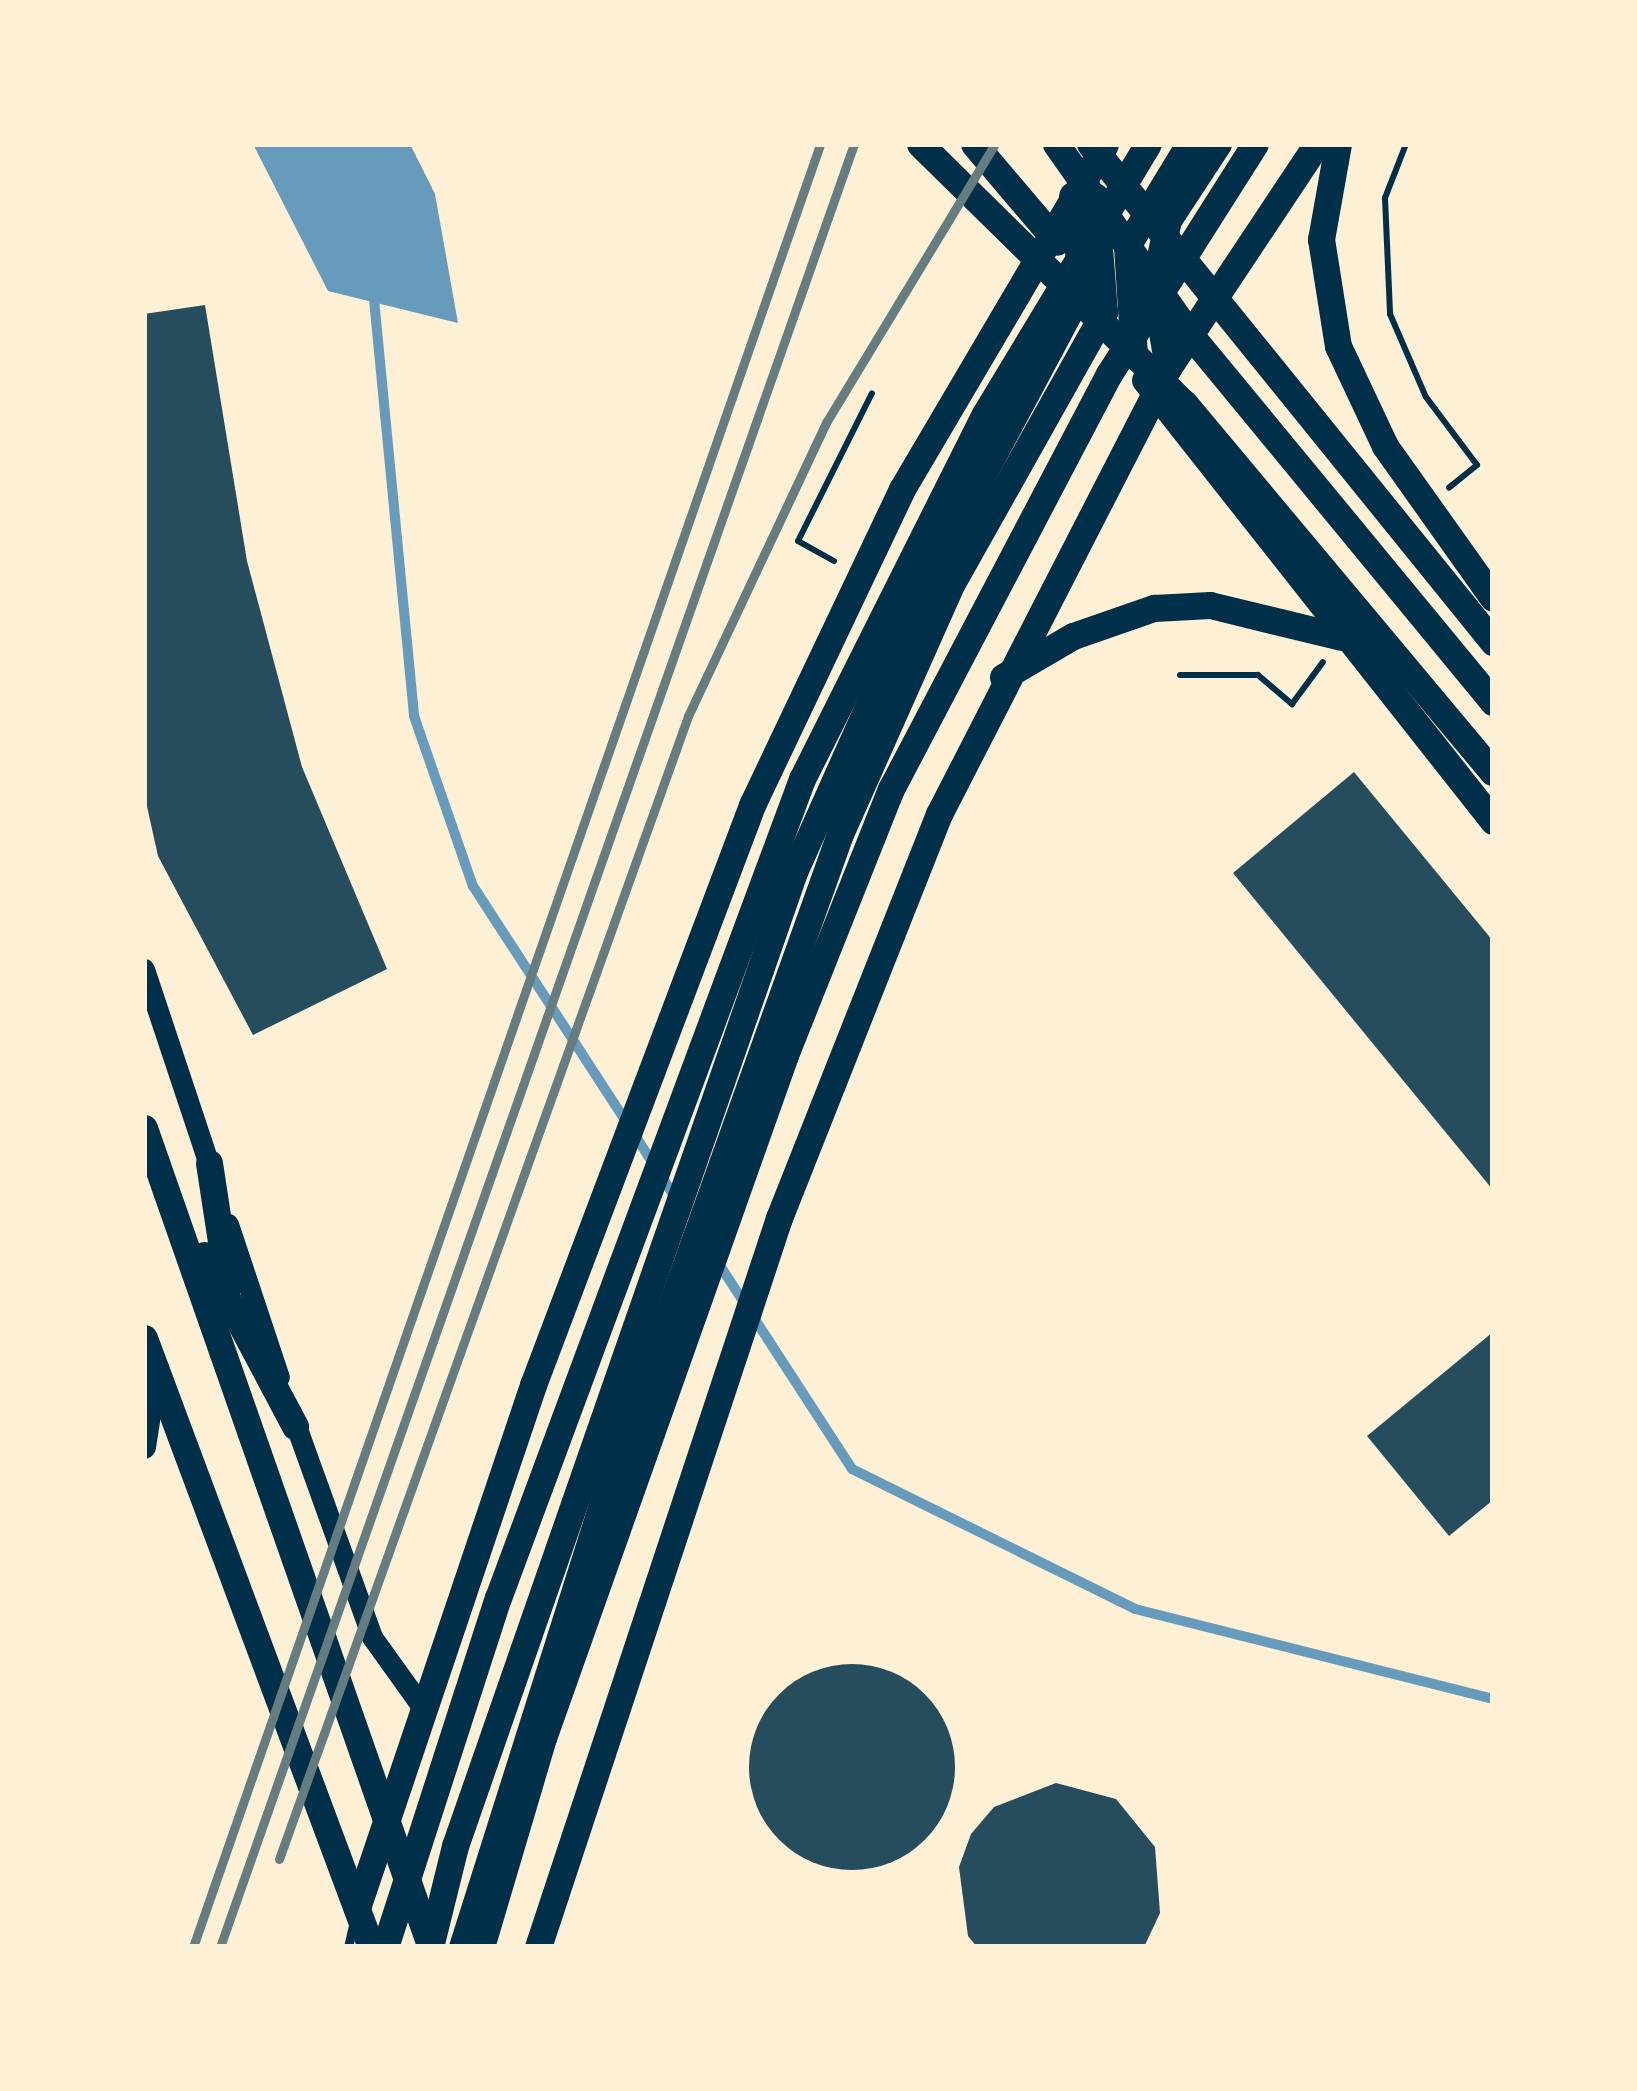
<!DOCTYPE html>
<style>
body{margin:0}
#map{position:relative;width:1637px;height:2091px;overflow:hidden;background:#fdf0d5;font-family:"IBM Plex Sans",sans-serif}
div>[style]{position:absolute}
.water>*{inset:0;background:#669bbc}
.stream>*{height:10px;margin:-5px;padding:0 5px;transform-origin:5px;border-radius:5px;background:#669bbc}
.building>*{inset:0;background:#264d5e}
.round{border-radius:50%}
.path>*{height:6px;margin:-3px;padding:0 3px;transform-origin:3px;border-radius:3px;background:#003049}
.service>*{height:9px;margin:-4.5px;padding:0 4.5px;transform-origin:4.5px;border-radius:4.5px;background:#003049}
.tertiary>*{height:21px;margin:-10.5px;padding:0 10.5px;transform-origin:10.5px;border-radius:10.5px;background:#003049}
.secondary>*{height:24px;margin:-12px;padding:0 12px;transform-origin:12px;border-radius:12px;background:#003049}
.primary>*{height:27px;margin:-13.5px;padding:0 13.5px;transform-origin:13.5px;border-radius:13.5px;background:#003049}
.trunk>*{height:27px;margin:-13.5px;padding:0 13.5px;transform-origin:13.5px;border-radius:13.5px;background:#003049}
.rail>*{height:9px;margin:-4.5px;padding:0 4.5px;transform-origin:4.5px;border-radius:4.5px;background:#657d81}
span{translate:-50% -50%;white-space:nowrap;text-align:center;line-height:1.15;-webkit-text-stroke:10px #fdf0d5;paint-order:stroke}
.frame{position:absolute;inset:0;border:147px solid #fdf0d5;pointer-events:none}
</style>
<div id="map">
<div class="water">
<i style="clip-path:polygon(253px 144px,410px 144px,435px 194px,458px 323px,328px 291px)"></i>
</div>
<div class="stream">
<i style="left:373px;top:289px;width:429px;rotate:84.5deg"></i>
<i style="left:414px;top:716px;width:180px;rotate:70.9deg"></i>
<i style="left:473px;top:886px;width:374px;rotate:57deg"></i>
<i style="left:717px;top:1261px;width:248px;rotate:57deg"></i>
<i style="left:852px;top:1469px;width:316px;rotate:26.3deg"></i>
<i style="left:1135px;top:1609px;width:369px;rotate:14.1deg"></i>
</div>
<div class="building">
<i style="clip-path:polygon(205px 305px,247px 561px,302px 767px,387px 969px,253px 1035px,158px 856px,144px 793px,144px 314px)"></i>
<i style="clip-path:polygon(1354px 772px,1493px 941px,1493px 1190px,1233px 873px)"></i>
<i style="clip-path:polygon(1493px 1332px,1493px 1500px,1449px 1536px,1367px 1436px)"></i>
<i class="round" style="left:749px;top:1664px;width:206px;height:206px"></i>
<i style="clip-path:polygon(1056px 1783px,1116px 1799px,1155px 1847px,1160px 1913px,1144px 1947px,977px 1947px,968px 1936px,959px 1867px,971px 1834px,994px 1807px)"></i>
</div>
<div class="path">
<i style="left:1406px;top:144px;width:58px;rotate:111.3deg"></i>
<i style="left:1385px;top:198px;width:116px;rotate:87.5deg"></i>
<i style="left:1390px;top:314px;width:90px;rotate:66.6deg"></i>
<i style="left:1426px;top:397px;width:85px;rotate:53.1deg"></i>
<i style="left:1477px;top:465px;width:36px;rotate:141deg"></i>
<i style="left:834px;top:561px;width:41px;rotate:-150.9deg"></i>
<i style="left:798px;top:541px;width:165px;rotate:-63.4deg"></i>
<i style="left:1180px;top:675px;width:78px"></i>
<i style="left:1258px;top:675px;width:45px;rotate:40.5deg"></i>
<i style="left:1292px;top:704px;width:52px;rotate:-53.6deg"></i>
</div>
<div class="service">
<i style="left:348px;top:1947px;width:23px;rotate:-77deg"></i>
</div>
<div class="tertiary">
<i style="left:144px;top:969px;width:219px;rotate:71.6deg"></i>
<i style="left:228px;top:1224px;width:161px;rotate:71.6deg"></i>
<i style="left:291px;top:1412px;width:239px;rotate:70.2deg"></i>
<i style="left:372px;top:1637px;width:82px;rotate:54.4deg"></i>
</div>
<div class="secondary">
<i style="left:144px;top:1447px;width:78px;rotate:-81.1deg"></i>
</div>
<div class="primary">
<i style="left:974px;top:144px;width:128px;rotate:49.7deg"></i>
<i style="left:1056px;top:144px;width:230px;rotate:54.9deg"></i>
<i style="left:1188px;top:332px;width:480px;rotate:50.5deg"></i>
<i style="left:1338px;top:144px;width:97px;rotate:100.1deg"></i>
<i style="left:1321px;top:239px;width:108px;rotate:81deg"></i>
<i style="left:1338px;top:346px;width:110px;rotate:64.8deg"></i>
<i style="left:1385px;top:446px;width:186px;rotate:54.6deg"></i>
<i style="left:1134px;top:355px;width:109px;rotate:-93.7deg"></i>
<i style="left:1127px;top:246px;width:119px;rotate:-58.7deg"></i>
<i style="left:1168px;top:368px;width:85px;rotate:-99.5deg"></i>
<i style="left:1154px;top:284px;width:66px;rotate:-77.7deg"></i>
<i style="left:1168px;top:220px;width:91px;rotate:-56.7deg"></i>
<i style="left:1145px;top:380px;width:562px;rotate:51.72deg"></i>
<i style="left:1003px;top:677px;width:81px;rotate:-30.4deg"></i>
<i style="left:1073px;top:636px;width:86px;rotate:-19.1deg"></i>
<i style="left:1154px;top:608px;width:56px;rotate:-3.1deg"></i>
<i style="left:1210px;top:605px;width:135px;rotate:13.7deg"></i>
<i style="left:144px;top:1128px;width:866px;rotate:70.71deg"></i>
<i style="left:209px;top:1163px;width:125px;rotate:81.3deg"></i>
<i style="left:204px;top:1255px;width:194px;rotate:62deg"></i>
<i style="left:144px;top:1338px;width:650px;rotate:69.56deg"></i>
<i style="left:357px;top:1908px;width:552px;rotate:-71.4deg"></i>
<i style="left:533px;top:1385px;width:620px;rotate:-69.31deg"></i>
<i style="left:752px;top:805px;width:350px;rotate:-64.6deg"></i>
<i style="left:902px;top:489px;width:400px;rotate:-59.5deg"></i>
<i style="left:430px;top:1947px;width:104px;rotate:-76.1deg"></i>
<i style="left:455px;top:1846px;width:1031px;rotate:-70.81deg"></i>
<i style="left:794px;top:872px;width:297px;rotate:-65.9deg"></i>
<i style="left:915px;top:601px;width:331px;rotate:-61.9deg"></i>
<i style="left:1071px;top:309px;width:32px;rotate:-72deg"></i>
<i style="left:1081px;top:279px;width:84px;rotate:-96.1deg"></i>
<i style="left:462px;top:1947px;width:517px;rotate:-72.44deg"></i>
<i style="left:618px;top:1454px;width:659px;rotate:-70.3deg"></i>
<i style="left:840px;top:834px;width:275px;rotate:-66deg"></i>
<i style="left:952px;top:583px;width:311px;rotate:-60.7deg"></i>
<i style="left:1104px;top:312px;width:116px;rotate:-94.4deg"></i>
<i style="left:538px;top:1947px;width:768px;rotate:-71.71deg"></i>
<i style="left:779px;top:1218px;width:435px;rotate:-68.4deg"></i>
<i style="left:939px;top:814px;width:501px;rotate:-62.82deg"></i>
<i style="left:1168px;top:368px;width:269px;rotate:-56.4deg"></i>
</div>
<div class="trunk">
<i style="left:920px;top:144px;width:370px;rotate:44.5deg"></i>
<i style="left:1184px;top:403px;width:481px;rotate:50.1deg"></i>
<i style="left:1090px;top:144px;width:641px;rotate:51.02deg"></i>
<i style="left:385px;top:1947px;width:367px;rotate:-72.1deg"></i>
<i style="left:498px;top:1598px;width:874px;rotate:-69.64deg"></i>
<i style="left:802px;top:779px;width:408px;rotate:-63.4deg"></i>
<i style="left:985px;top:414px;width:315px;rotate:-58.9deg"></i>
<i style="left:481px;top:1947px;width:218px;rotate:-73.5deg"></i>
<i style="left:543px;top:1738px;width:725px;rotate:-70.49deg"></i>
<i style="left:785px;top:1055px;width:286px;rotate:-68.3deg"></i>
<i style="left:891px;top:789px;width:469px;rotate:-62.3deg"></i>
<i style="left:1109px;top:374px;width:272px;rotate:-57.6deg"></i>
</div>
<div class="rail">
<i style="left:279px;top:1859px;width:1214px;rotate:-70.31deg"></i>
<i style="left:688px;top:716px;width:326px;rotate:-64.8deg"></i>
<i style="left:827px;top:421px;width:324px;rotate:-58.8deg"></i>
<i style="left:193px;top:1947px;width:1909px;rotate:-70.82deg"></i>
<i style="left:220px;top:1947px;width:1911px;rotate:-70.63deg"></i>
</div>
<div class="frame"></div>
</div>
